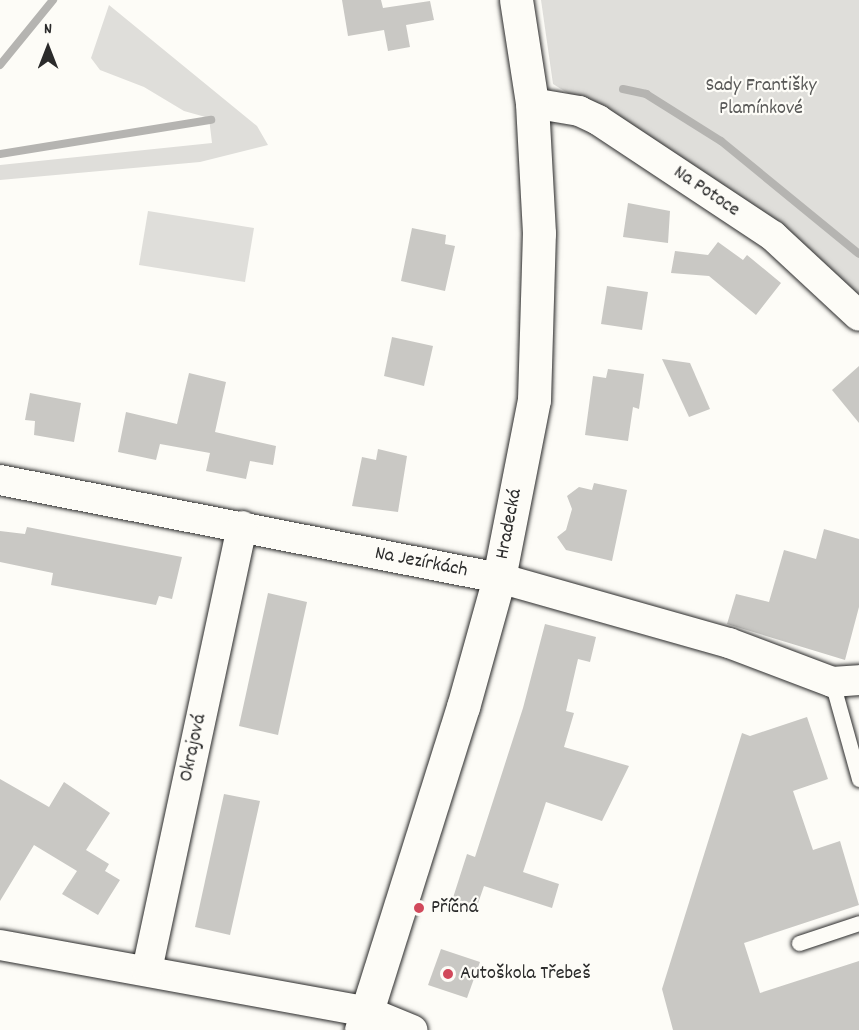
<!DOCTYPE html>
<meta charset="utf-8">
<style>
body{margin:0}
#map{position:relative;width:859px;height:1030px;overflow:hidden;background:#fdfcf7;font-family:Dekko,sans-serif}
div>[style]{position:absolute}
.green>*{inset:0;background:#dfdeda}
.stream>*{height:8px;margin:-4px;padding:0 4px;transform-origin:4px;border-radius:4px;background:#b5b4b1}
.building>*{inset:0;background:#c9c8c4}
.roads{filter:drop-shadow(0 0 2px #2b2b2b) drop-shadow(0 0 2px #2b2b2b)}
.service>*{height:15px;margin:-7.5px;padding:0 7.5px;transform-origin:7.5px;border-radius:7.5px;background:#fdfcf7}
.minor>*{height:30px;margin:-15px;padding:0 15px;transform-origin:15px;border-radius:15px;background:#fdfcf7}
.tertiary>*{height:33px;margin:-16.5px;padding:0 16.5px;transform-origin:16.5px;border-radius:16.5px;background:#fdfcf7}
.dots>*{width:16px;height:16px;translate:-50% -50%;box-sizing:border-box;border:3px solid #fdfcf7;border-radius:50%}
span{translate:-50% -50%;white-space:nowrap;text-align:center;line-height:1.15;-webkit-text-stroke:4.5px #fdfcf7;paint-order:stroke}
.park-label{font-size:20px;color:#585857}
.street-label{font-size:20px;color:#2b2b2b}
.poi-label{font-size:20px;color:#2b2b2b}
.left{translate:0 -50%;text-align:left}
.north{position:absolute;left:18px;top:18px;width:60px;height:60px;-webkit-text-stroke:4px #fdfcf7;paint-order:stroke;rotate:0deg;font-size:16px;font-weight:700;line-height:24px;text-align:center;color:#2b2b2b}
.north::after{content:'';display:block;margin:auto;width:21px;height:27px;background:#2b2b2b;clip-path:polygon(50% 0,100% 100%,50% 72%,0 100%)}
</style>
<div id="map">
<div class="green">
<i style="clip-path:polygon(541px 0,859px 0,859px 300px,761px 212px,553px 84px)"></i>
<i style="clip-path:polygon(109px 5px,257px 126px,268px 145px,200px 162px,0 180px,0 165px,212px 143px,209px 118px,184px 111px,144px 87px,100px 70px,91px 58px)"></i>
<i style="clip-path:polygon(148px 211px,254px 228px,245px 282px,139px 265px)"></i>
</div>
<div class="stream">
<i style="left:0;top:65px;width:84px;rotate:-50.8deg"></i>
<i style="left:623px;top:89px;width:24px;rotate:12deg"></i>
<i style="left:646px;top:94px;width:89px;rotate:32.1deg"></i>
<i style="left:721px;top:141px;width:178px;rotate:39.3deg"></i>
<i style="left:0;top:154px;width:214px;rotate:-9.2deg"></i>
</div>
<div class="building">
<i style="clip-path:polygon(342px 0,381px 0,383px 8px,430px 1px,434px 20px,406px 25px,410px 47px,388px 51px,384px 30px,348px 36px)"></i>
<i style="clip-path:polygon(628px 203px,670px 211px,668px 243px,623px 237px)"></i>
<i style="clip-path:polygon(412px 228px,446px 235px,445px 244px,455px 246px,445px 291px,401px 281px)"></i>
<i style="clip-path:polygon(718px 242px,743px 260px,747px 255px,781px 283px,756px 315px,709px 276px,671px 273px,675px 251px,708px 255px)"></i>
<i style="clip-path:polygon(607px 286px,648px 292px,642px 330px,601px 324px)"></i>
<i style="clip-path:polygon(392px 337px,433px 346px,424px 386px,384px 376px)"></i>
<i style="clip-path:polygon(662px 359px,690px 363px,710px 409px,689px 417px)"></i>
<i style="clip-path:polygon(859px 366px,859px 423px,832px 390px)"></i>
<i style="clip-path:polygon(608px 369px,644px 374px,639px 409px,633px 407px,628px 441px,585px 435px,593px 376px,606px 378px)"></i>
<i style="clip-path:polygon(189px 373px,226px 382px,215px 432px,276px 446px,273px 465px,250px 461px,246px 479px,206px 471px,210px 453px,160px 444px,156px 460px,118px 452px,126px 412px,177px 424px)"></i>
<i style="clip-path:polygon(30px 393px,81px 403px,74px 442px,34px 435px,35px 421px,25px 420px)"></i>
<i style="clip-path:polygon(378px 449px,407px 456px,398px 512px,352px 506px,362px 457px,376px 460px)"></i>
<i style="clip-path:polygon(594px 483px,627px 490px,612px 561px,566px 550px,557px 537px,566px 530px,572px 509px,567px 496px,579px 487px,592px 490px)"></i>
<i style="clip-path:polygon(27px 527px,182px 557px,172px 599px,159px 596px,156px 605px,51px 585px,53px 573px,0 562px,0 531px,25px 534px)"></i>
<i style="clip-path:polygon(824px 529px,859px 539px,859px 607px,845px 660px,727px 624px,736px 594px,769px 602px,784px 550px,816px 559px)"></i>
<i style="clip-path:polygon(268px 593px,307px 602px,278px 735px,239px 726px)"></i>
<i style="clip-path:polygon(545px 624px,596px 637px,590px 662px,578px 659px,566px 711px,574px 713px,564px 747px,629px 766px,602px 821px,546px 802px,523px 872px,559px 884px,552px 908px,484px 886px,475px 912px,451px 904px,467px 854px,475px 857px,523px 708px)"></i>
<i style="clip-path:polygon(807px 717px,828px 779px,793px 791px,813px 850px,840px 841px,859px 905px,744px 943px,760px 993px,859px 961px,859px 1030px,673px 1030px,662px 989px,742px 733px,750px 736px)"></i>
<i style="clip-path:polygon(0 779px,49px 807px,64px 782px,110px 813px,86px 850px,109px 864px,105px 871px,120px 880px,98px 915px,62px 894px,77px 871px,34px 845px,0 901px)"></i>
<i style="clip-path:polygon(224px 794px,260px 801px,230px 935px,195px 927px)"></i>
<i style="clip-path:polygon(441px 949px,480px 962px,467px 998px,428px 985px)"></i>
</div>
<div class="roads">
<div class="service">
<i style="left:832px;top:682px;width:101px;rotate:74.4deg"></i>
<i style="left:799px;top:943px;width:63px;rotate:-18.4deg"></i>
</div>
<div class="minor">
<i style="left:532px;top:103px;width:48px;rotate:9.7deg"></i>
<i style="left:579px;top:111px;width:21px;rotate:25deg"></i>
<i style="left:598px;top:120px;width:210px;rotate:33.5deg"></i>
<i style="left:773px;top:236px;width:117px;rotate:42.9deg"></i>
<i style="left:0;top:480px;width:509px;rotate:11.11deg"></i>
<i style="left:499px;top:578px;width:239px;rotate:15.8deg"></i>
<i style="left:729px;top:643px;width:110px;rotate:20.7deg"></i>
<i style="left:832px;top:682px;width:27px;rotate:-4deg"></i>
<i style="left:0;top:945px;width:374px;rotate:10.3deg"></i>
<i style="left:368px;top:1012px;width:48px;rotate:22.2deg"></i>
<i style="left:147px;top:970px;width:454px;rotate:-77.9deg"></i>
</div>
<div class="tertiary">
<i style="left:361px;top:1030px;width:339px;rotate:-72.5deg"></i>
<i style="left:463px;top:707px;width:134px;rotate:-74.4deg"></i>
<i style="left:499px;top:578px;width:181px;rotate:-78.9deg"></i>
<i style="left:534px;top:400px;width:167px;rotate:-88.3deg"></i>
<i style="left:539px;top:233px;width:130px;rotate:-93.1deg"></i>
<i style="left:532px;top:103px;width:104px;rotate:-98.8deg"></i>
</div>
</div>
<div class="dots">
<i style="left:419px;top:908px;background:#d1495b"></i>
<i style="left:448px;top:974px;background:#d1495b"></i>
</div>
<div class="park-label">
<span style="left:761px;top:98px">Sady Františky<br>Plamínkové</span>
</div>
<div class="street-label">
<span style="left:706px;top:192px;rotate:34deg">Na Potoce</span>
<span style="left:510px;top:524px;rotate:-79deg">Hradecká</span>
<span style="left:421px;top:563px;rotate:11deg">Na Jezírkách</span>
<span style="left:194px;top:748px;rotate:-78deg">Okrajová</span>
</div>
<div class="poi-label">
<span class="left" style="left:431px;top:908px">Příčná</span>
<span class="left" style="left:460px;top:974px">Autoškola Třebeš</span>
</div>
<div class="north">N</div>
</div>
